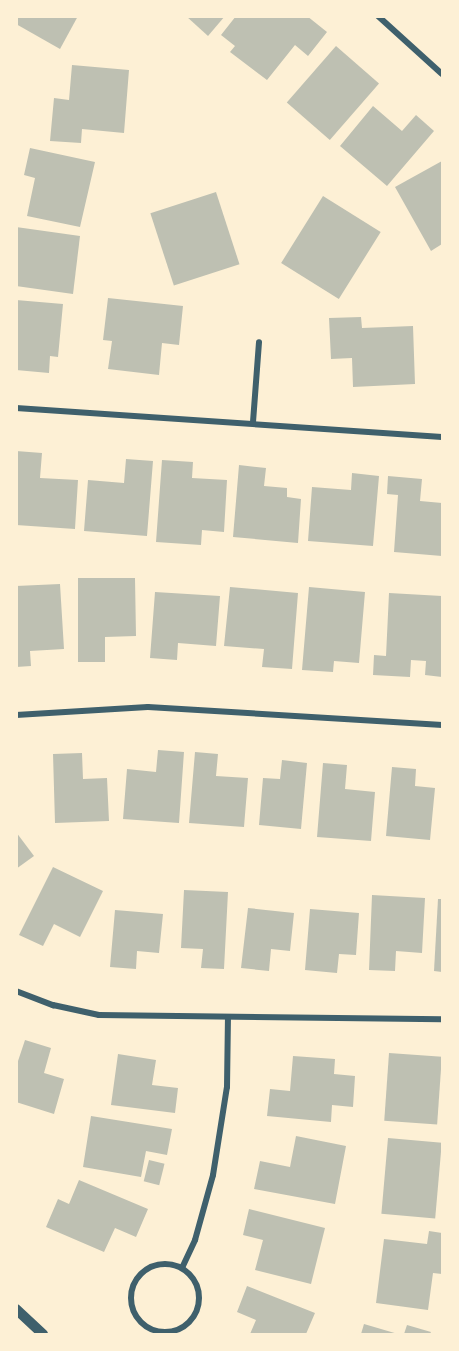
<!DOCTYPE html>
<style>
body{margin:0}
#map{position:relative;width:459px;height:1351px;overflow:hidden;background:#fdf0d5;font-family:"Sofia Sans Condensed",sans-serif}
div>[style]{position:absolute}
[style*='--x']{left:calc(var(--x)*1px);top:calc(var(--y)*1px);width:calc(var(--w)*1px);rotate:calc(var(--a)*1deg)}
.building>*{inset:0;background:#bec0b2;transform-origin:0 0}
.minor>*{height:6px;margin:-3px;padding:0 3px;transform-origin:3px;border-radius:3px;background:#3f606c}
.minor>.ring{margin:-3px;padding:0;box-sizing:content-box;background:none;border:6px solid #3f606c;border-radius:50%}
.tertiary>*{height:10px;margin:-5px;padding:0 5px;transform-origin:5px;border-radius:5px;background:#3f606c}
span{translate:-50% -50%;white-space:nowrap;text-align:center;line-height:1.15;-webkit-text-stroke:4.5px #fdf0d5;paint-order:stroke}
.frame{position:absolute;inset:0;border:18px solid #fdf0d5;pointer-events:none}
</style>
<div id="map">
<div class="building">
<i style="clip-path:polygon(16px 16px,78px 16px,60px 49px,16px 24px)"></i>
<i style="clip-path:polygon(186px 16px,225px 16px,208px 36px)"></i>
<i style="clip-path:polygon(236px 16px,307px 16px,327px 32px,308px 56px,295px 45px,267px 80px,230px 52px,235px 46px,221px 35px)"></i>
<i style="left:336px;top:46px;width:57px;height:75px;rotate:41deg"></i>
<i style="clip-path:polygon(72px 65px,129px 70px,124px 133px,82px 129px,81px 143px,50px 141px,54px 98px,69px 100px)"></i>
<i style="clip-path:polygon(373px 106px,402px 131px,416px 115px,434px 131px,387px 186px,340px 146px)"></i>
<i style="clip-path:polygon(30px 148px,95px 162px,80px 227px,27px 216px,35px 178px,24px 175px)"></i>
<i style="clip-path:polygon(442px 161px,442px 244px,431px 251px,395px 187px)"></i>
<i style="left:216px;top:192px;width:76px;height:69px;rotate:72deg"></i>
<i style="left:323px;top:196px;width:68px;height:79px;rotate:32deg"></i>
<i style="clip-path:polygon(16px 227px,80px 236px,73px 294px,16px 286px)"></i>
<i style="clip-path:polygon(108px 298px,183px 306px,179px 345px,162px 343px,159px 375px,108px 369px,112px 341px,103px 340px)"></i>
<i style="clip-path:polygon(16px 300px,63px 304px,58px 357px,50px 356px,49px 373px,16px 370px)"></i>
<i style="clip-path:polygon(361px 317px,362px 328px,413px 326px,415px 384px,353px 387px,352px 358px,331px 359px,329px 318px)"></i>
<i style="clip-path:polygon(16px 451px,42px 453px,40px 478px,78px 480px,75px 529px,16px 525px)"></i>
<i style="clip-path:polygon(126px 459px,153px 461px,147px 536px,84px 531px,88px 480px,124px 483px)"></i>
<i style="clip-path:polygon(162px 460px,193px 462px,192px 478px,227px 480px,224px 532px,202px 530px,201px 545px,156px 542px)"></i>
<i style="clip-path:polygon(239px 465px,266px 468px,264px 486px,287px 488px,287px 497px,301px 499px,298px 543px,233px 537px)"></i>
<i style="clip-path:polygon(352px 473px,379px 476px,373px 546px,308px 541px,312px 487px,351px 490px)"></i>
<i style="clip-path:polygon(388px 476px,422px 479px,420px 501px,442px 503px,442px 556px,394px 552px,398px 495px,387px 494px)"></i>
<i style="clip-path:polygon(78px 578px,135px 578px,136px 636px,105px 637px,105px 662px,78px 662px)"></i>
<i style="clip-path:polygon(60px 584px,64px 649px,30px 651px,31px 666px,16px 667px,16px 586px)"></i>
<i style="clip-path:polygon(230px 587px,298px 593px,292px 669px,262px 667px,264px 649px,224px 646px)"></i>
<i style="clip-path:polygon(309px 587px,365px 592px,359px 663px,334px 661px,333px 672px,302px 670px)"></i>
<i style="clip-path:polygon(155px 592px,220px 596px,216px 646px,178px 643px,177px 660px,150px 658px)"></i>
<i style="clip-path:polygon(389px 593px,442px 596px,442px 677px,425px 675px,426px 661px,411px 660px,410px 677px,373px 675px,374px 655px,386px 656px)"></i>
<i style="clip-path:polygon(158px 750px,184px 752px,179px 823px,123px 819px,127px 769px,156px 772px)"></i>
<i style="clip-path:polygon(195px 752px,218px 754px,216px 776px,248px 778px,244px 827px,189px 823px)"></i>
<i style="clip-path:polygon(82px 753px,83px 779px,107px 778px,109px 821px,55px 823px,53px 754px)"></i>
<i style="clip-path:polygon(282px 760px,307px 763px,301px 829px,259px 825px,263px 778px,280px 779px)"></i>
<i style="clip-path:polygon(323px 763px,347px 765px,345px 789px,375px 792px,371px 841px,317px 837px)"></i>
<i style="clip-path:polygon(392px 767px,416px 769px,415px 786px,435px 788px,430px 840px,386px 836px)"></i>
<i style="clip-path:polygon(16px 832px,34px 856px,16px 869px)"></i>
<i style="clip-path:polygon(53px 867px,103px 891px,80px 937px,54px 924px,43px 946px,19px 935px)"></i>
<i style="clip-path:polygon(184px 890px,228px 892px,224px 969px,201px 968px,203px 949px,181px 948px)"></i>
<i style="clip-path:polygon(372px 895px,425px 898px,422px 953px,396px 951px,395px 971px,369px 970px)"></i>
<i style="clip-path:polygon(438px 899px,442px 899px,442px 972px,434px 971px)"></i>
<i style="clip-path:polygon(248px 908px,294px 913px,290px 951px,271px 949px,269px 971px,241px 968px)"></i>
<i style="clip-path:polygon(310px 909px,359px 913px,356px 955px,339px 954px,337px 973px,305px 970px)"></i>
<i style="clip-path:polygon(115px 910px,163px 914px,159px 953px,137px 951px,136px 969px,110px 967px)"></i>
<i style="clip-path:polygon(25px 1040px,51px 1048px,44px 1073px,64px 1079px,54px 1114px,16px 1102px,16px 1067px)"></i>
<i style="left:389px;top:1053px;width:53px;height:68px;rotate:4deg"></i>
<i style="clip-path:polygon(118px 1054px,156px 1060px,152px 1085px,178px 1088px,175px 1113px,111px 1105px)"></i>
<i style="clip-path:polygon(293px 1056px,335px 1059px,334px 1074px,355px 1076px,353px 1107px,332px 1105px,331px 1122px,267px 1116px,270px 1089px,290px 1091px)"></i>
<i style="clip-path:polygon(91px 1116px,172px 1129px,167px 1155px,146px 1151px,141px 1177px,83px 1167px)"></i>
<i style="clip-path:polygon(296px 1136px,346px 1146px,335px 1204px,254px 1189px,260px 1161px,290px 1167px)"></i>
<i style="left:388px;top:1138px;width:54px;height:76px;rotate:5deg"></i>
<i style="left:149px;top:1160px;width:16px;height:22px;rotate:14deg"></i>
<i style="clip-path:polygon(79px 1180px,148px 1209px,136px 1237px,115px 1228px,104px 1252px,46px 1227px,58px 1199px,69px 1204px)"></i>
<i style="clip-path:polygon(249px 1209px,325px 1228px,311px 1284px,255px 1270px,263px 1240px,243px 1235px)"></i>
<i style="clip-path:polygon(429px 1231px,442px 1233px,442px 1274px,433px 1273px,428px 1310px,376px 1303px,384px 1239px,427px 1244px)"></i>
<i style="clip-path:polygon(247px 1286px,315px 1313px,306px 1334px,250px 1334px,256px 1320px,237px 1312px)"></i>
<i style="clip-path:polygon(364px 1324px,398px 1334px,361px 1334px)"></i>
<i style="clip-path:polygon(407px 1325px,431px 1332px,430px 1334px,404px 1334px)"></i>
</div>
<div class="minor">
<i style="--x:378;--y:16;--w:86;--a:42.2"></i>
<i style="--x:16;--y:408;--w:427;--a:3.9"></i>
<i style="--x:253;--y:422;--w:80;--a:-85.7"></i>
<i style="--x:16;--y:715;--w:132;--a:-3.5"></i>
<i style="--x:148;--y:707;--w:295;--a:3.5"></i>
<i style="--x:16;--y:991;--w:40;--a:21"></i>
<i style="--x:53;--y:1005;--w:47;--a:12.3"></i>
<i style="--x:99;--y:1015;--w:343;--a:0.7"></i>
<i class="ring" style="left:131px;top:1264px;width:62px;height:62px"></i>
<i style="--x:182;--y:1268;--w:31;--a:-65"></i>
<i style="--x:195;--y:1240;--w:67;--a:-74.5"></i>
<i style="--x:213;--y:1175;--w:89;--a:-81"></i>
<i style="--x:227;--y:1087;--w:69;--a:-89.2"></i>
</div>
<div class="tertiary">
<i style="--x:16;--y:1309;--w:37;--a:43"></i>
</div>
<div class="frame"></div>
</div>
